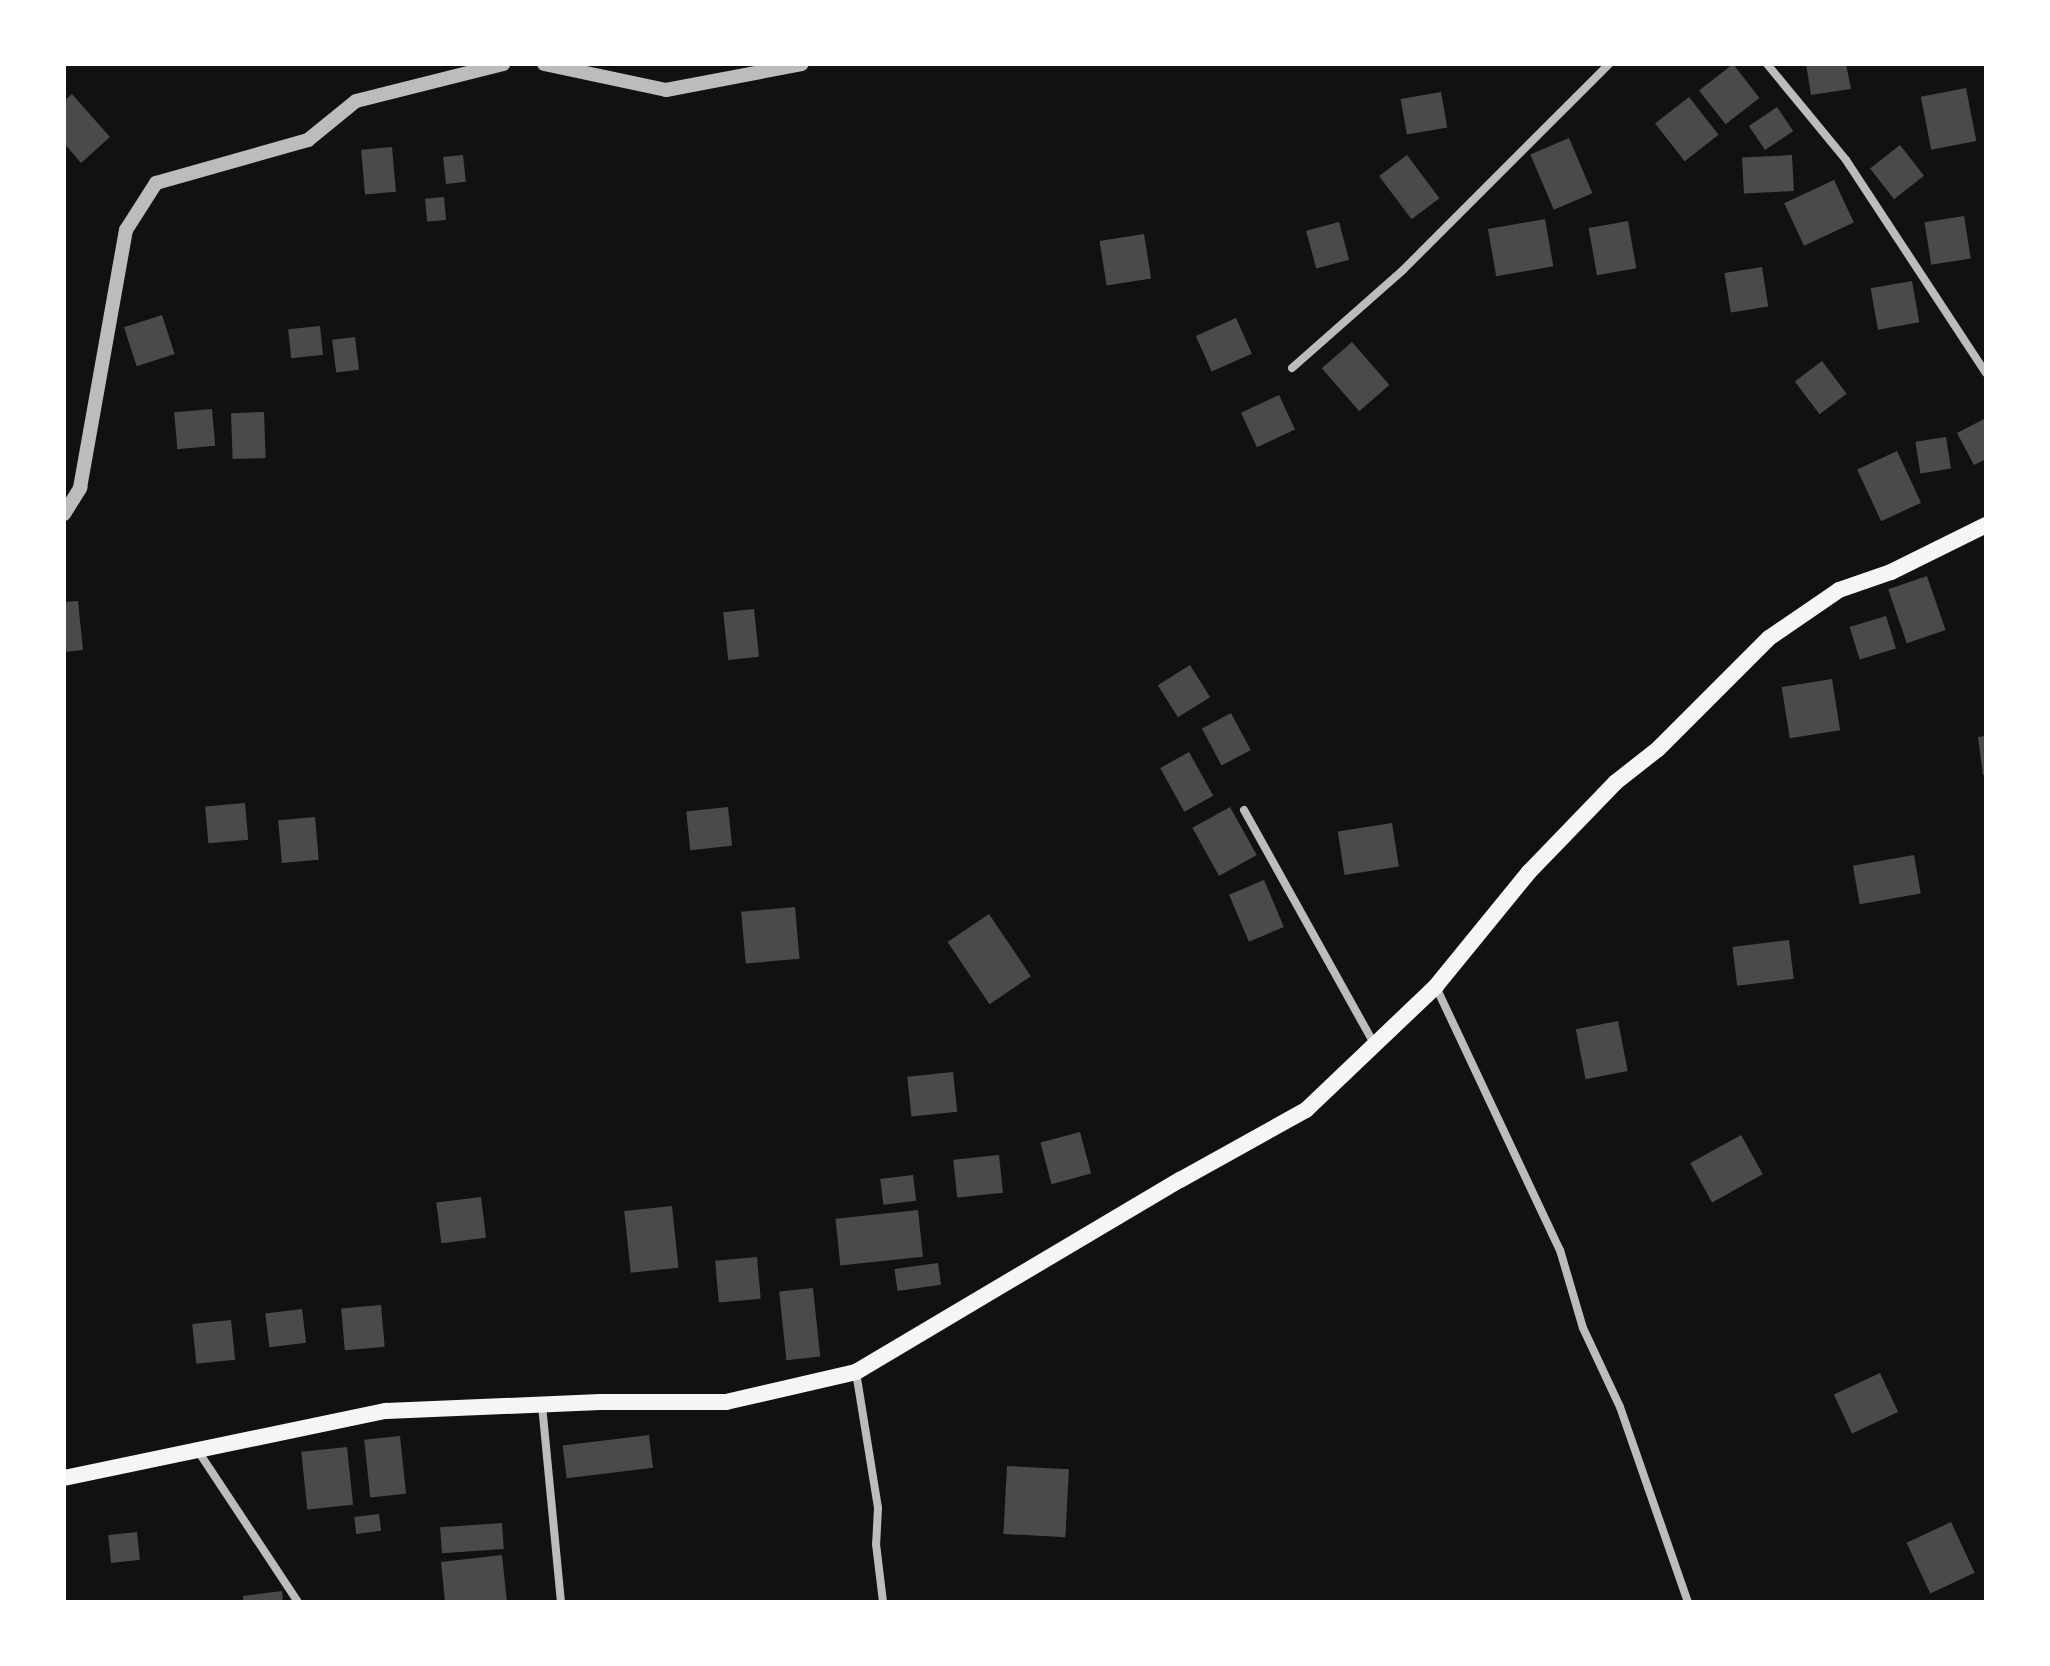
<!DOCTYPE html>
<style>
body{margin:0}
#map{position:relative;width:2050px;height:1666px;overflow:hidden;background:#111;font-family:Montserrat,sans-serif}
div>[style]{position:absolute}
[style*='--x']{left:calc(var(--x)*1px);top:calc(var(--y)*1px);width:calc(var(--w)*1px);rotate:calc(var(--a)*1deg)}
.building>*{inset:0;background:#4a4a4a;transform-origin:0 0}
.minor>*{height:8px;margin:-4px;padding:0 4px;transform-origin:4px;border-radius:4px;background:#bcbcbc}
.tertiary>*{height:14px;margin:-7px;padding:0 7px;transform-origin:7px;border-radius:7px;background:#bcbcbc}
.secondary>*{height:16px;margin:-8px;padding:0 8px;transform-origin:8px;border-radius:8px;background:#f5f5f5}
span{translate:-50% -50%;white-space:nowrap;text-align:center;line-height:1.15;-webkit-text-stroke:7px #fff;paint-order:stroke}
.frame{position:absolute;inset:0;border:66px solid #fff;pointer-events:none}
</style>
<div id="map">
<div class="building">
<i style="left:1733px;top:64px;width:43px;height:43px;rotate:52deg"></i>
<i style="clip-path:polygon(1806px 64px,1846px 64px,1851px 89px,1811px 95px)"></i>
<i style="left:1966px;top:88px;width:54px;height:46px;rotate:79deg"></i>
<i style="left:1441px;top:92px;width:36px;height:41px;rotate:80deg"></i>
<i style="clip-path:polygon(72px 94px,110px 137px,81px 163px,64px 143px,64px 101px)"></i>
<i style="left:1689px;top:97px;width:48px;height:43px;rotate:52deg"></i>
<i style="left:1777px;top:107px;width:29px;height:34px;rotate:56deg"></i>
<i style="left:1569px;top:138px;width:60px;height:42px;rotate:67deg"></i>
<i style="left:1900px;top:145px;width:39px;height:38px;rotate:52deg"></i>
<i style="left:392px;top:147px;width:45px;height:31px;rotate:85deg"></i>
<i style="left:463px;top:155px;width:27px;height:20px;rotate:84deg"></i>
<i style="left:1407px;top:155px;width:54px;height:35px;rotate:53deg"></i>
<i style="left:1792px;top:155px;width:36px;height:50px;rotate:87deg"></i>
<i style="left:1834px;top:180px;width:47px;height:55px;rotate:65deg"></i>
<i style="left:444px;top:197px;width:23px;height:19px;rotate:85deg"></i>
<i style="left:1964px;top:216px;width:43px;height:40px;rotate:81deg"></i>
<i style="left:1545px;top:219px;width:48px;height:58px;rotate:80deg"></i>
<i style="left:1628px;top:221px;width:48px;height:40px;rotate:80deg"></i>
<i style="left:1339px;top:222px;width:39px;height:34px;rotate:75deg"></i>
<i style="left:1144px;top:234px;width:45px;height:45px;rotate:81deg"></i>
<i style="left:1762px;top:267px;width:40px;height:38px;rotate:81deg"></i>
<i style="left:1912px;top:281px;width:42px;height:42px;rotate:80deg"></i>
<i style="left:162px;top:315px;width:41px;height:40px;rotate:72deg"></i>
<i style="left:1236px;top:318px;width:39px;height:44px;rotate:66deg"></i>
<i style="left:320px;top:326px;width:29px;height:32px;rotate:84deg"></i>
<i style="left:355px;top:337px;width:33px;height:23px;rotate:83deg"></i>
<i style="left:1352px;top:342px;width:57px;height:40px;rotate:49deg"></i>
<i style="left:1822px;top:361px;width:41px;height:34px;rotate:53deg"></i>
<i style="left:1279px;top:395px;width:38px;height:42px;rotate:65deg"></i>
<i style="left:212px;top:409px;width:37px;height:38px;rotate:85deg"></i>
<i style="left:264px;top:412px;width:46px;height:33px;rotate:88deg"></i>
<i style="clip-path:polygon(1986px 418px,1986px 459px,1974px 465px,1957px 433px)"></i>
<i style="left:1946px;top:437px;width:32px;height:31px;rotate:81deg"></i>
<i style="left:1897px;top:451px;width:57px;height:44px;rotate:65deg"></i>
<i style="left:1927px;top:576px;width:57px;height:41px;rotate:71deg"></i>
<i style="clip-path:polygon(78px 601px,83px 650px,64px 652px,64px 602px)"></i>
<i style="left:754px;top:609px;width:48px;height:31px;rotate:84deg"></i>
<i style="left:1886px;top:616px;width:34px;height:38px;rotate:73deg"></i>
<i style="left:1190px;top:665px;width:38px;height:38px;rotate:58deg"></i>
<i style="left:1832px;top:679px;width:52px;height:51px;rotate:81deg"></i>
<i style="left:1231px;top:713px;width:42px;height:33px;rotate:62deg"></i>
<i style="clip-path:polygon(1986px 736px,1986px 775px,1983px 775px,1978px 737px)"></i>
<i style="left:1189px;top:752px;width:50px;height:33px;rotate:61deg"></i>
<i style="left:245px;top:803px;width:37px;height:40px;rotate:85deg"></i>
<i style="left:728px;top:807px;width:39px;height:42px;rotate:84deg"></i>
<i style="left:1230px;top:807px;width:55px;height:43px;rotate:61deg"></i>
<i style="left:315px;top:817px;width:43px;height:37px;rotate:85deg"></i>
<i style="left:1392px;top:823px;width:44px;height:55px;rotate:81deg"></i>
<i style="left:1914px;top:855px;width:39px;height:62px;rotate:80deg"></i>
<i style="left:1264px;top:880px;width:51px;height:38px;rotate:67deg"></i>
<i style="left:795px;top:907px;width:52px;height:54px;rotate:85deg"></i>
<i style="left:989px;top:914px;width:75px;height:50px;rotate:56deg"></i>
<i style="left:1789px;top:940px;width:39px;height:57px;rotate:83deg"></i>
<i style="left:1618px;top:1021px;width:51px;height:43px;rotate:79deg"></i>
<i style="left:953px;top:1072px;width:40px;height:46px;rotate:84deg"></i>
<i style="left:1080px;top:1132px;width:43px;height:41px;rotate:75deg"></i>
<i style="left:1741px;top:1135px;width:45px;height:58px;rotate:61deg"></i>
<i style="left:999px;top:1155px;width:38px;height:46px;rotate:84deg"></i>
<i style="left:913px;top:1175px;width:26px;height:33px;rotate:83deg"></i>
<i style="left:481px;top:1197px;width:41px;height:45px;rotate:83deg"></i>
<i style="left:672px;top:1206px;width:62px;height:48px;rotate:84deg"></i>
<i style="left:918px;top:1210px;width:47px;height:83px;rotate:84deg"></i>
<i style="left:757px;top:1257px;width:42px;height:42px;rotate:85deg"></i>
<i style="left:938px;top:1263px;width:22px;height:44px;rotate:82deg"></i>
<i style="left:813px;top:1288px;width:69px;height:34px;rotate:84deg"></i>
<i style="left:381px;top:1305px;width:42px;height:40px;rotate:85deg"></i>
<i style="left:302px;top:1309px;width:34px;height:37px;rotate:83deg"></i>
<i style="left:231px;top:1320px;width:40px;height:39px;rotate:84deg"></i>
<i style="left:1880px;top:1373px;width:43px;height:51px;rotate:65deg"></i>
<i style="left:649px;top:1435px;width:33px;height:87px;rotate:83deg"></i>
<i style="left:400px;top:1436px;width:58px;height:36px;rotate:84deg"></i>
<i style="left:347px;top:1447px;width:58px;height:46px;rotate:84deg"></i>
<i style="left:1007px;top:1466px;width:62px;height:68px;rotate:3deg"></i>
<i style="left:379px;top:1514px;width:17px;height:25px;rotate:83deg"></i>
<i style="left:1951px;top:1522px;width:56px;height:49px;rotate:65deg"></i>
<i style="left:502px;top:1523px;width:26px;height:62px;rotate:86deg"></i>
<i style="left:137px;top:1532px;width:28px;height:29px;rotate:84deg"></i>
<i style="clip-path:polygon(502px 1555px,507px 1602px,445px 1602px,441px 1562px)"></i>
<i style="clip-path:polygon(282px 1591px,283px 1602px,243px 1602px,243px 1596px)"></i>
</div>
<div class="minor">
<i style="--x:1767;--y:64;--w:124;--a:50.5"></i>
<i style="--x:1846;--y:160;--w:255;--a:56.7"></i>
<i style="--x:1292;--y:368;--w:147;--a:-41.4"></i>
<i style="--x:1402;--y:271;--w:293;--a:-45"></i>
<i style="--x:1244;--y:810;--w:268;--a:60.9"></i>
<i style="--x:1436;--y:987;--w:291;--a:64.8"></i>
<i style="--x:1560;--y:1250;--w:81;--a:73.6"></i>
<i style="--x:1583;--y:1328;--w:87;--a:64.9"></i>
<i style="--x:1620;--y:1407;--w:207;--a:70.8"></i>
<i style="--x:856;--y:1372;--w:138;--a:80.8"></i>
<i style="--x:878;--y:1508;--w:36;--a:93"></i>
<i style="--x:876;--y:1544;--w:58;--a:83.1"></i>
<i style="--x:542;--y:1405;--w:198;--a:84.5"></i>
<i style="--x:198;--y:1451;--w:181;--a:56.5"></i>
</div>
<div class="tertiary">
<i style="--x:544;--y:64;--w:125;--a:12"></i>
<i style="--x:666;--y:90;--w:138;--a:-10.8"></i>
<i style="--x:64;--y:514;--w:31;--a:-58"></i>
<i style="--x:80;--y:488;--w:262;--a:-79.9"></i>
<i style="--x:126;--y:230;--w:56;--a:-57.4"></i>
<i style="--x:156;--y:183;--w:158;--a:-15.8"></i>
<i style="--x:308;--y:140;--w:62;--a:-39.1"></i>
<i style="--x:356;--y:101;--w:152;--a:-14.1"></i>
</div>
<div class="secondary">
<i style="--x:64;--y:1478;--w:329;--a:-11.8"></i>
<i style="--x:386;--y:1411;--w:214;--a:-2.4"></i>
<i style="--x:600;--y:1402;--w:126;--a:0"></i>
<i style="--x:726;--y:1402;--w:133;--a:-13"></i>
<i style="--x:856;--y:1372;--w:377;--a:-30.7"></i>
<i style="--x:1180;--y:1180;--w:144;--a:-29.1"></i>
<i style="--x:1306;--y:1110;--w:180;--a:-43.6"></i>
<i style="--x:1436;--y:986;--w:147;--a:-50.8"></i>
<i style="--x:1529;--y:872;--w:125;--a:-46"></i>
<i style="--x:1616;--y:782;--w:53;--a:-38.2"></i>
<i style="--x:1658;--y:749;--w:157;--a:-45"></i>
<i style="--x:1769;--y:638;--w:85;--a:-34.4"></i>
<i style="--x:1839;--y:590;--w:55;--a:-19.1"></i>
<i style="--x:1891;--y:572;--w:106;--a:-26.3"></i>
</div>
<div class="frame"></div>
</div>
